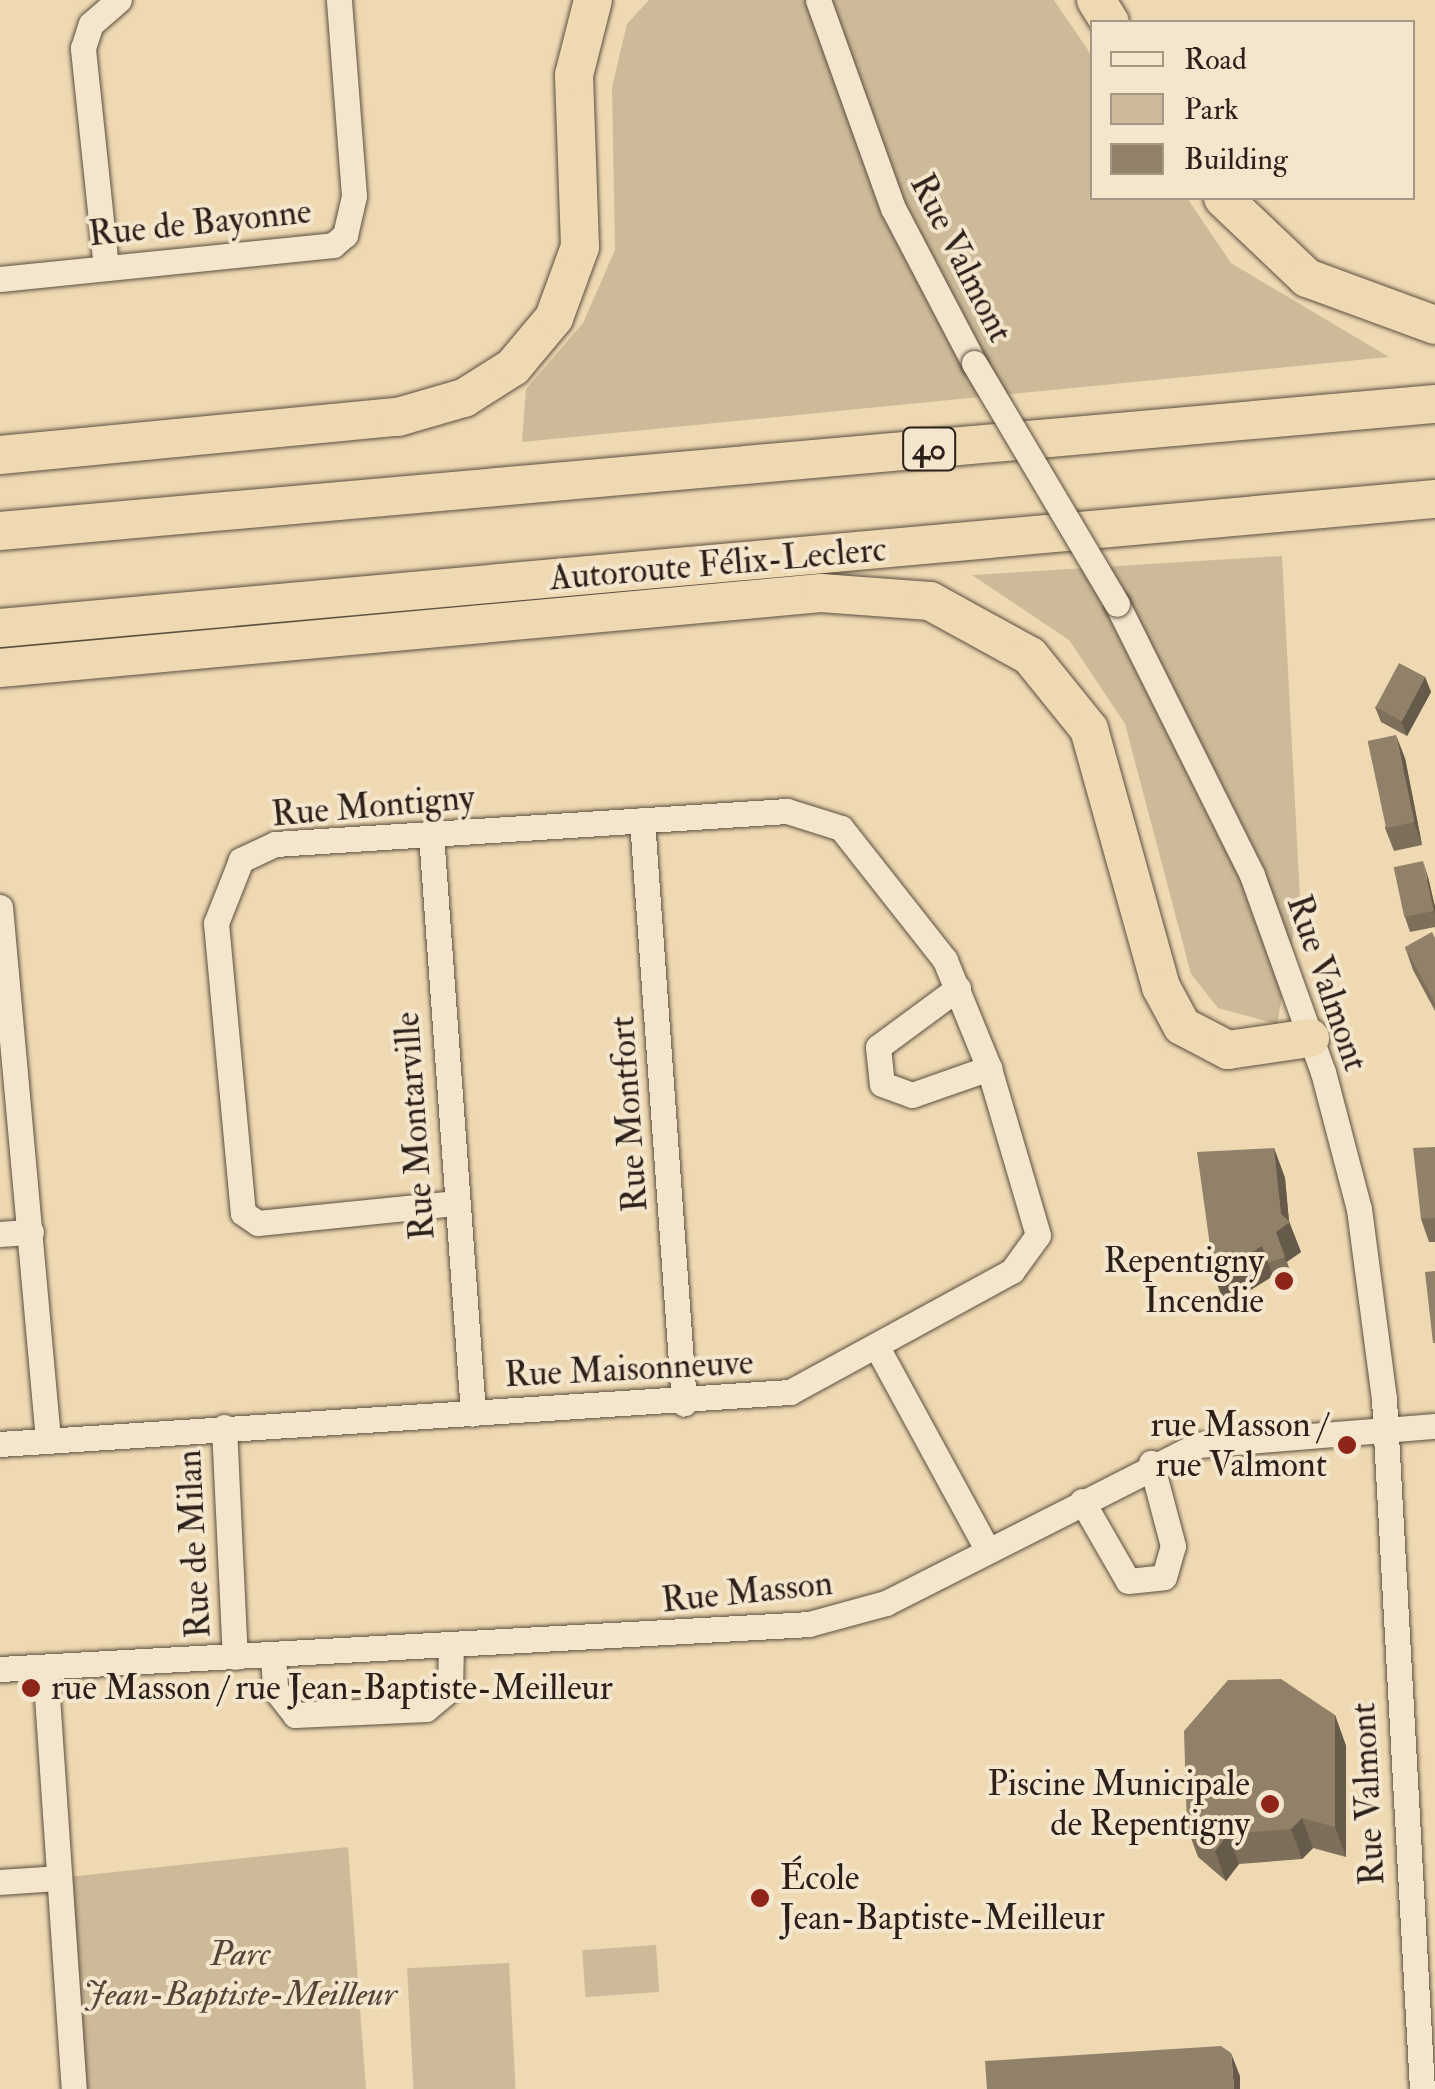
<!DOCTYPE html>
<meta charset="utf-8">
<style>
body{margin:0}
#map{position:relative;width:1435px;height:2089px;overflow:hidden;background:#eed9b2;font-family:"IM FELL Double Pica",serif}
div>[style]{position:absolute}
[style*='--x']{left:calc(var(--x)*1px);top:calc(var(--y)*1px);width:calc(var(--w)*1px);rotate:calc(var(--a)*1deg)}
.green>*{inset:0;background:#cdba98;transform-origin:0 0}
.roads{filter:drop-shadow(0 0 2px #5c4f40) drop-shadow(0 0 2px #5c4f40)}
.minor>*{height:25px;margin:-12.5px;padding:0 12.5px;transform-origin:12.5px;border-radius:12.5px;background:#f4e6cd}
.highway>*{height:38px;margin:-19px;padding:0 19px;transform-origin:19px;border-radius:19px;background:#eed9b2}
.bridges{filter:drop-shadow(0 0 2px #5c4f40) drop-shadow(0 0 2px #5c4f40)}
.minor-bridge>*{height:25px;margin:-12.5px;padding:0 12.5px;transform-origin:12.5px;border-radius:12.5px;background:#f4e6cd}
.wall>*{inset:0;background:#7d6f5a}
.shaded-wall>*{inset:0;background:#665a4a}
.building>*{inset:0;background:#918169;transform-origin:0 0}
.dots>*{width:28px;height:28px;translate:-50% -50%;box-sizing:border-box;border:5px solid #f4e6cd;border-radius:50%}
span{translate:-50% -50%;white-space:nowrap;text-align:center;line-height:1.15;-webkit-text-stroke:8px #f4e6cd;paint-order:stroke}
.shield-label span{padding:2px 8px;background:#f4e6cd;border:2px solid;border-radius:8px;-webkit-text-stroke-width:0}
.shield-label{font-size:32px;color:#2c211a;font-weight:700}
.street-label{font-size:35px;color:#2c211a}
.poi-label{font-size:35px;color:#2c211a}
.right{translate:-100% -50%;text-align:right}
.left{translate:0 -50%;text-align:left}
.park-label{font-size:35px;color:#54473a;font-style:italic}
.legend{position:absolute;left:1090px;top:20px;width:325px;height:180px;box-sizing:border-box;background:#f4e6cd;border:2px solid #a49785;margin:0;padding:12px 18px;list-style:none;font-size:30px;color:#2c211a}
.legend li{display:flex;align-items:center;gap:20px;height:50px}
.legend b{width:50px;border:2px solid #a49785}
</style>
<div id="map">
<div class="green">
<i style="clip-path:polygon(649px 0,1054px 0,1092px 56px,1092px 198px,1187px 198px,1231px 263px,1389px 357px,522px 442px,526px 389px,583px 323px,615px 250px,612px 87px,627px 24px)"></i>
<i style="clip-path:polygon(1282px 556px,1300px 898px,1277px 1024px,1218px 1008px,1191px 974px,1125px 724px,1069px 640px,972px 575px)"></i>
<i style="clip-path:polygon(348px 1847px,366px 2089px,79px 2089px,59px 1878px)"></i>
<i style="left:656px;top:1945px;width:47px;height:74px;rotate:86deg"></i>
<i style="left:509px;top:1963px;width:126px;height:102px;rotate:87deg"></i>
</div>
<div class="roads">
<div class="minor">
<i style="--x:818;--y:0;--w:221;--a:70.2"></i>
<i style="--x:893;--y:208;--w:175;--a:62.4"></i>
<i style="--x:106;--y:268;--w:221;--a:-96"></i>
<i style="--x:83;--y:48;--w:25;--a:-72"></i>
<i style="--x:91;--y:24;--w:37;--a:-41"></i>
<i style="--x:0;--y:279;--w:335;--a:-5.8"></i>
<i style="--x:333;--y:245;--w:16;--a:-40"></i>
<i style="--x:345;--y:235;--w:40;--a:-77"></i>
<i style="--x:354;--y:196;--w:197;--a:-94.4"></i>
<i style="--x:1117;--y:604;--w:303;--a:63.5"></i>
<i style="--x:1252;--y:875;--w:209;--a:70.2"></i>
<i style="--x:1323;--y:1072;--w:142;--a:75.3"></i>
<i style="--x:1359;--y:1209;--w:192;--a:82.5"></i>
<i style="--x:1384;--y:1399;--w:691;--a:86.85"></i>
<i style="--x:642;--y:820;--w:585;--a:85.88"></i>
<i style="--x:431;--y:834;--w:581;--a:85.85"></i>
<i style="--x:0;--y:907;--w:535;--a:84.85"></i>
<i style="--x:958;--y:988;--w:99;--a:143.6"></i>
<i style="--x:878;--y:1047;--w:37;--a:84"></i>
<i style="--x:882;--y:1084;--w:32;--a:20"></i>
<i style="--x:912;--y:1095;--w:82;--a:-19.3"></i>
<i style="--x:0;--y:1234;--w:31;--a:-4"></i>
<i style="--x:878;--y:1349;--w:228;--a:61.4"></i>
<i style="--x:224;--y:1427;--w:230;--a:87.3"></i>
<i style="--x:0;--y:1444;--w:792;--a:-3.77"></i>
<i style="--x:790;--y:1392;--w:253;--a:-28.6"></i>
<i style="--x:1012;--y:1271;--w:44;--a:-54.2"></i>
<i style="--x:1038;--y:1235;--w:174;--a:-106.4"></i>
<i style="--x:989;--y:1068;--w:117;--a:-112.2"></i>
<i style="--x:945;--y:960;--w:168;--a:-128.2"></i>
<i style="--x:841;--y:828;--w:57;--a:-162.5"></i>
<i style="--x:787;--y:811;--w:513;--a:176.31"></i>
<i style="--x:275;--y:844;--w:38;--a:155"></i>
<i style="--x:241;--y:860;--w:68;--a:111.6"></i>
<i style="--x:216;--y:923;--w:291;--a:84.7"></i>
<i style="--x:243;--y:1213;--w:18;--a:34"></i>
<i style="--x:258;--y:1223;--w:197;--a:-5.8"></i>
<i style="--x:1082;--y:1501;--w:92;--a:60.1"></i>
<i style="--x:1128;--y:1581;--w:36;--a:-6"></i>
<i style="--x:1164;--y:1577;--w:32;--a:-74"></i>
<i style="--x:1173;--y:1546;--w:86;--a:-104.8"></i>
<i style="--x:273;--y:1657;--w:32;--a:86"></i>
<i style="--x:275;--y:1689;--w:33;--a:52"></i>
<i style="--x:295;--y:1715;--w:131;--a:-2.6"></i>
<i style="--x:426;--y:1709;--w:31;--a:-40"></i>
<i style="--x:450;--y:1689;--w:43;--a:-88.7"></i>
<i style="--x:45;--y:1667;--w:423;--a:86.1"></i>
<i style="--x:0;--y:1669;--w:810;--a:-3.18"></i>
<i style="--x:809;--y:1624;--w:80;--a:-15.3"></i>
<i style="--x:886;--y:1603;--w:350;--a:-26.9"></i>
<i style="--x:1198;--y:1445;--w:238;--a:-4.6"></i>
<i style="--x:0;--y:1882;--w:59;--a:-3.9"></i>
</div>
<div class="highway">
<i style="--x:1096;--y:0;--w:26;--a:58"></i>
<i style="--x:1223;--y:198;--w:116;--a:43.6"></i>
<i style="--x:1307;--y:278;--w:136;--a:20.2"></i>
<i style="--x:0;--y:455;--w:400;--a:-5.5"></i>
<i style="--x:398;--y:417;--w:69;--a:-16.1"></i>
<i style="--x:464;--y:398;--w:58;--a:-32.3"></i>
<i style="--x:513;--y:367;--w:64;--a:-50.1"></i>
<i style="--x:554;--y:318;--w:76;--a:-69.9"></i>
<i style="--x:580;--y:247;--w:172;--a:-92"></i>
<i style="--x:574;--y:75;--w:77;--a:-75.8"></i>
<i style="--x:0;--y:531;--w:1441;--a:-5.06"></i>
<i style="--x:0;--y:628;--w:1441;--a:-5.14"></i>
<i style="--x:0;--y:668;--w:824;--a:-5.22"></i>
<i style="--x:821;--y:593;--w:109;--a:4.2"></i>
<i style="--x:930;--y:601;--w:114;--a:28.8"></i>
<i style="--x:1030;--y:656;--w:94;--a:51.1"></i>
<i style="--x:1089;--y:729;--w:268;--a:74.4"></i>
<i style="--x:1161;--y:987;--w:44;--a:61.7"></i>
<i style="--x:1182;--y:1026;--w:52;--a:27.6"></i>
<i style="--x:1228;--y:1050;--w:83;--a:-8.3"></i>
</div>
</div>
<div class="bridges">
<div class="minor-bridge">
<i style="--x:974;--y:363;--w:280;--a:59.3"></i>
</div>
</div>
<div class="wall">
<i style="clip-path:polygon(1425px 677px,1431px 692px,1407px 736px,1381px 722px,1375px 707px)"></i>
<i style="clip-path:polygon(1405px 758px,1422px 845px,1394px 851px,1385px 828px)"></i>
<i style="clip-path:polygon(1428px 877px,1435px 907px,1435px 927px,1410px 932px,1405px 917px)"></i>
<i style="clip-path:polygon(1435px 938px,1435px 1011px,1413px 970px,1405px 947px)"></i>
<i style="clip-path:polygon(1435px 1147px,1435px 1242px,1429px 1242px,1421px 1219px)"></i>
<i style="clip-path:polygon(1274px 1148px,1285px 1178px,1289px 1221px,1301px 1252px,1287px 1262px,1296px 1287px,1279px 1293px,1273px 1276px,1225px 1306px)"></i>
<i style="clip-path:polygon(1335px 1715px,1346px 1746px,1346px 1857px,1313px 1848px,1302px 1859px,1239px 1864px,1226px 1881px,1198px 1857px,1187px 1827px)"></i>
</div>
<div class="shaded-wall">
<i style="clip-path:polygon(1425px 677px,1431px 692px,1407px 736px,1401px 721px)"></i>
<i style="clip-path:polygon(1396px 735px,1405px 758px,1422px 845px,1414px 822px)"></i>
<i style="clip-path:polygon(1423px 861px,1428px 877px,1435px 907px,1435px 914px)"></i>
<i style="clip-path:polygon(1274px 1148px,1285px 1178px,1289px 1222px,1301px 1252px,1286px 1262px,1276px 1232px,1281px 1214px)"></i>
<i style="clip-path:polygon(1262px 1246px,1273px 1276px,1225px 1306px,1214px 1275px)"></i>
<i style="clip-path:polygon(1335px 1715px,1346px 1746px,1346px 1857px,1335px 1827px)"></i>
<i style="clip-path:polygon(1302px 1818px,1313px 1848px,1302px 1859px,1291px 1829px)"></i>
<i style="clip-path:polygon(1228px 1834px,1239px 1864px,1226px 1881px,1215px 1851px)"></i>
<i style="clip-path:polygon(1231px 2053px,1240px 2076px,1240px 2089px,1234px 2089px)"></i>
</div>
<div class="building">
<i style="left:1399px;top:663px;width:30px;height:50px;rotate:28deg"></i>
<i style="left:1396px;top:735px;width:89px;height:29px;rotate:78deg"></i>
<i style="left:1423px;top:861px;width:51px;height:30px;rotate:78deg"></i>
<i style="clip-path:polygon(1432px 932px,1435px 938px,1435px 1003px,1405px 947px)"></i>
<i style="clip-path:polygon(1435px 1147px,1435px 1218px,1421px 1219px,1413px 1148px)"></i>
<i style="clip-path:polygon(1274px 1148px,1281px 1214px,1290px 1222px,1276px 1232px,1285px 1257px,1268px 1263px,1262px 1246px,1214px 1275px,1197px 1152px)"></i>
<i style="clip-path:polygon(1435px 1271px,1435px 1343px,1433px 1343px,1425px 1272px)"></i>
<i style="clip-path:polygon(1281px 1679px,1335px 1715px,1335px 1827px,1302px 1818px,1291px 1829px,1228px 1834px,1215px 1851px,1187px 1827px,1184px 1731px,1228px 1680px)"></i>
<i style="clip-path:polygon(1221px 2046px,1231px 2053px,1234px 2089px,987px 2089px,985px 2061px)"></i>
</div>
<div class="dots">
<i style="left:1284px;top:1281px;background:#8f2418"></i>
<i style="left:1347px;top:1445px;background:#8f2418"></i>
<i style="left:31px;top:1688px;background:#8f2418"></i>
<i style="left:1270px;top:1804px;background:#8f2418"></i>
<i style="left:760px;top:1898px;background:#8f2418"></i>
</div>
<div class="shield-label">
<span style="left:929px;top:449px">40</span>
</div>
<div class="street-label">
<span style="left:200px;top:223px;rotate:-6deg">Rue de Bayonne</span>
<span style="left:961px;top:258px;rotate:63deg">Rue Valmont</span>
<span style="left:718px;top:564px;rotate:-5deg">Autoroute Félix-Leclerc</span>
<span style="left:373px;top:806px;rotate:-5deg">Rue Montigny</span>
<span style="left:1327px;top:983px;rotate:71deg">Rue Valmont</span>
<span style="left:629px;top:1114px;rotate:-94deg">Rue Montfort</span>
<span style="left:415px;top:1126px;rotate:-94deg">Rue Montarville</span>
<span style="left:629px;top:1369px;rotate:-3deg">Rue Maisonneuve</span>
<span style="left:194px;top:1544px;rotate:-93deg">Rue de Milan</span>
<span style="left:747px;top:1592px;rotate:-6deg">Rue Masson</span>
<span style="left:1368px;top:1794px;rotate:-93deg">Rue Valmont</span>
</div>
<div class="poi-label">
<span class="right" style="left:1264px;top:1281px">Repentigny<br>Incendie</span>
<span class="right" style="left:1327px;top:1445px">rue Masson /<br>rue Valmont</span>
<span class="left" style="left:51px;top:1688px">rue Masson / rue Jean-Baptiste-Meilleur</span>
<span class="right" style="left:1250px;top:1804px">Piscine Municipale<br>de Repentigny</span>
<span class="left" style="left:780px;top:1898px">École<br>Jean-Baptiste-Meilleur</span>
</div>
<div class="park-label">
<span style="left:240px;top:1974px">Parc<br>Jean-Baptiste-Meilleur</span>
</div>
<ul class="legend">
<li><b style="height:12px;background:#f4e6cd"></b>Road</li>
<li><b style="height:28px;background:#cdba98"></b>Park</li>
<li><b style="height:28px;background:#918169"></b>Building</li>
</ul>
</div>
